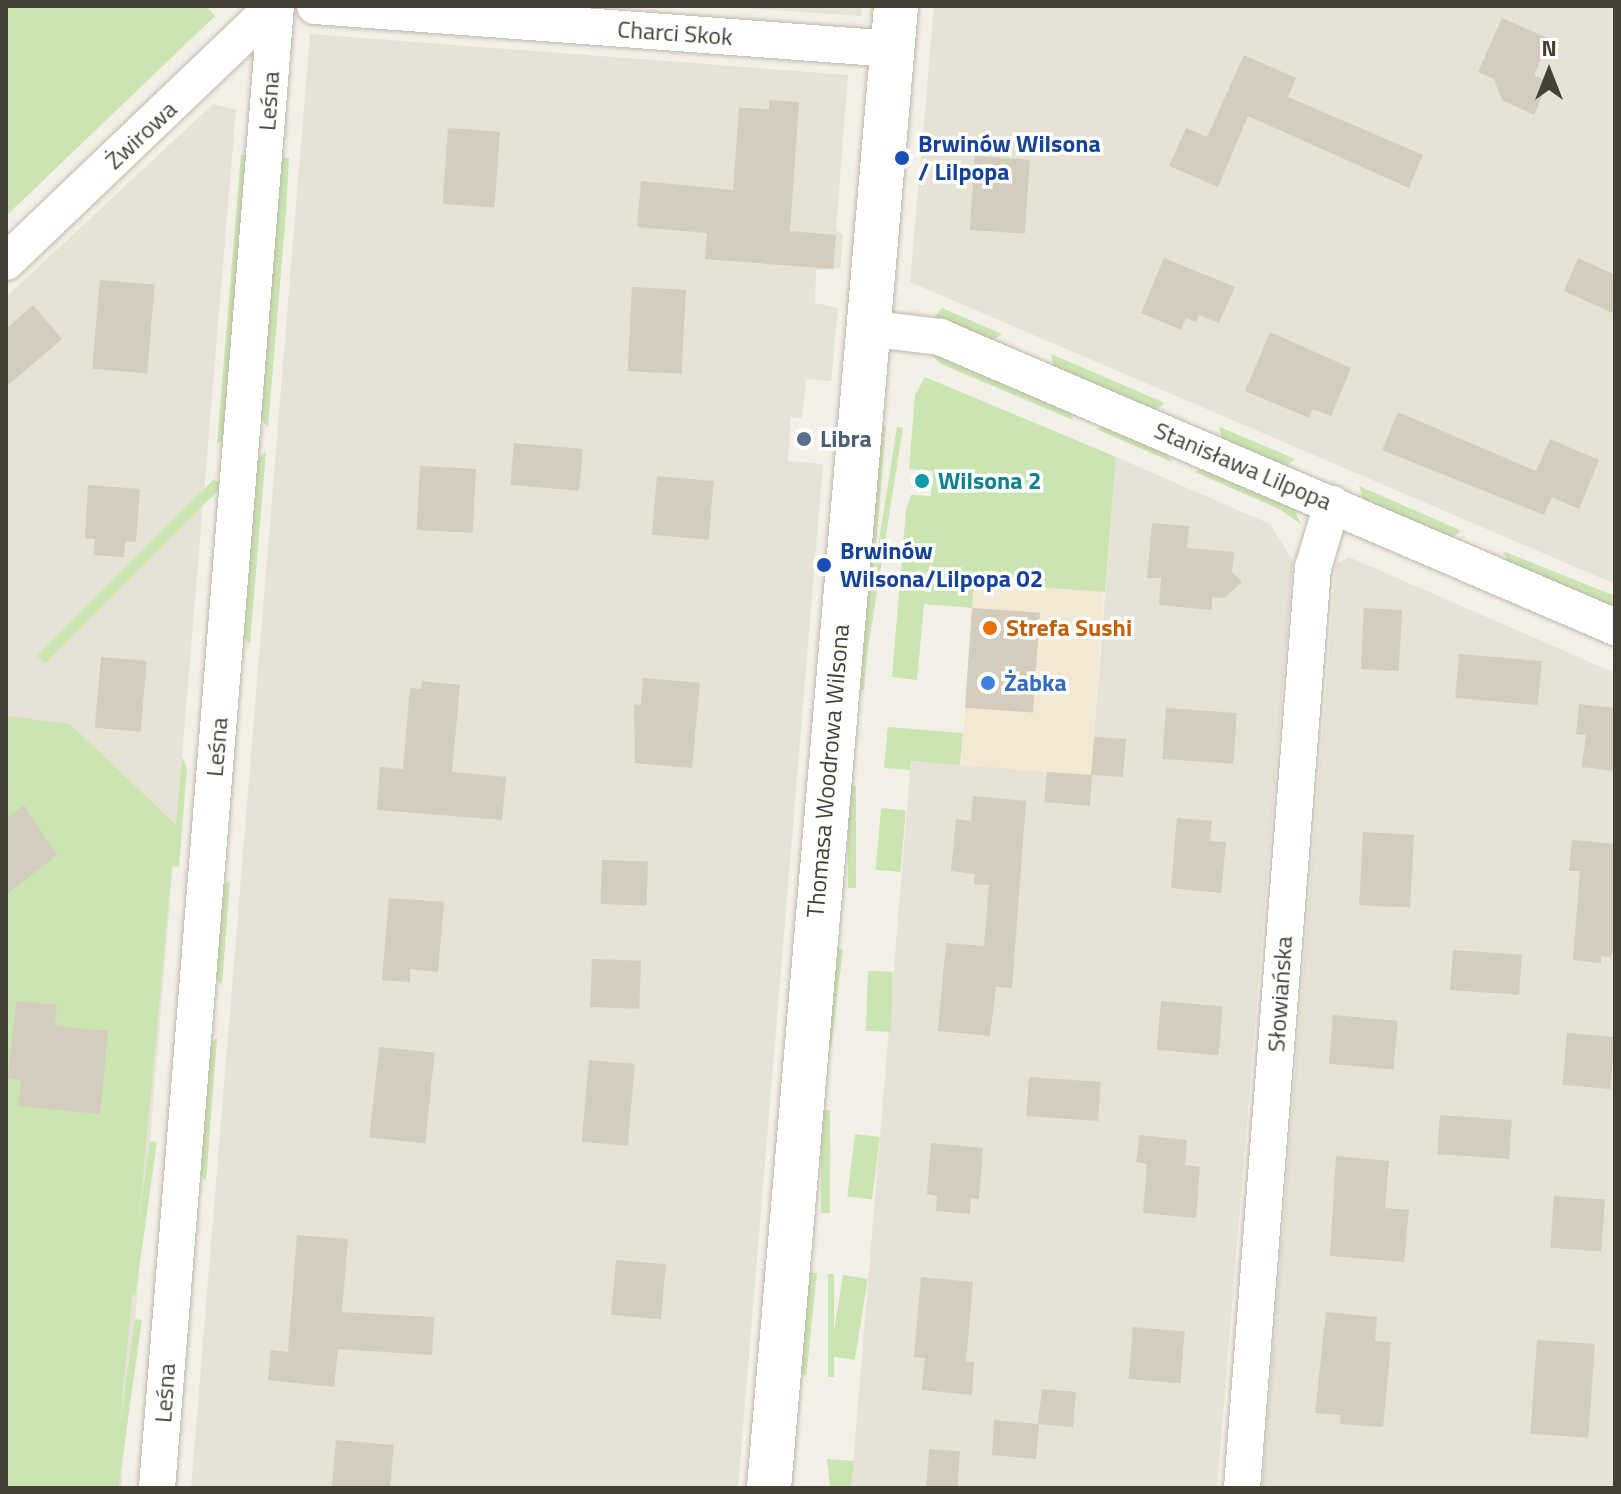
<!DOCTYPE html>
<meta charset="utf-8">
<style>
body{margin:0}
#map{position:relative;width:1621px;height:1494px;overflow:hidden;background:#f3f0e7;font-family:"Titillium Web",sans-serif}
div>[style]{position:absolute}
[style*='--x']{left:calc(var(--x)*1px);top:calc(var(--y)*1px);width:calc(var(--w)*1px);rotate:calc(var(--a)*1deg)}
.residential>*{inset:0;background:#e6e2d5}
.commercial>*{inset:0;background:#f3e8d3;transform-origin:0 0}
.green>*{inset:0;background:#cbe5b2;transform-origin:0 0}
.building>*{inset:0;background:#d4ccbd;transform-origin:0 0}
.roads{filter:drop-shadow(0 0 2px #beb8aa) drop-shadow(0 0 2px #beb8aa)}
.minor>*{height:36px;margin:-18px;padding:0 18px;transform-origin:18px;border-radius:18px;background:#fff}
.tertiary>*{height:44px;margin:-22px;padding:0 22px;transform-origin:22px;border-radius:22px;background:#fff}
.dots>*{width:22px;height:22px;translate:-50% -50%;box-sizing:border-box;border:4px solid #fff;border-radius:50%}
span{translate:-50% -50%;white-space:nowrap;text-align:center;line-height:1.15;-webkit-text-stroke:7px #fff;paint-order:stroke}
.street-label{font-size:24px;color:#454036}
.transit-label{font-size:24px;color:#164399;font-weight:700}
.left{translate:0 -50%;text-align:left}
.service-label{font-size:24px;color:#4e5e75;font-weight:700}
.culture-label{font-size:24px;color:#0d838f;font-weight:700}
.food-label{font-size:24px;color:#c56008;font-weight:700}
.shop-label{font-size:24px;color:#366cbe;font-weight:700}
.frame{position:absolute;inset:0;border:8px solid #454036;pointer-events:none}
.north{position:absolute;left:1509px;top:32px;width:80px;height:80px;-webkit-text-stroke:6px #fff;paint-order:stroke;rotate:0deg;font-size:22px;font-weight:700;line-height:32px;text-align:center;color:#454036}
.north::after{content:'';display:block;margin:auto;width:28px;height:36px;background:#454036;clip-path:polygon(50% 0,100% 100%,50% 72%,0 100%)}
</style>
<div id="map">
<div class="residential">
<i style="clip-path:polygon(715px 6px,862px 6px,861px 16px)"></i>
<i style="clip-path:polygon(934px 6px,1615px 6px,1615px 584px,910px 282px)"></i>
<i style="clip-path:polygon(310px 34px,848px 75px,836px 229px,843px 236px,840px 268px,816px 270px,815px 303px,838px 308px,831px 381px,806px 379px,802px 418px,791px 417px,788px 461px,823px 464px,738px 1488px,191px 1488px)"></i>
<i style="clip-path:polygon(213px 104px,236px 110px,121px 1488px,6px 1488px,6px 297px)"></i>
<i style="clip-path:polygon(1116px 457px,1270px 524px,1293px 561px,1217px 1488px,851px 1488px,911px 761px,1091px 774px)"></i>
<i style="clip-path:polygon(1349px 557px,1615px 673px,1615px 1488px,1262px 1488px,1336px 564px)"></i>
</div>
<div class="commercial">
<i style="left:974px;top:582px;width:130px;height:184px;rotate:4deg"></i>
</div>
<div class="green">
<i style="clip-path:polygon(6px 6px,206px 6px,215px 16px,6px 216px)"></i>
<i style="clip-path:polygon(241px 155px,248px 155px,226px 438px,217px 444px)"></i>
<i style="clip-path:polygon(281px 158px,289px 158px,286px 213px,268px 427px,258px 416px)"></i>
<i style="clip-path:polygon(942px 308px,1002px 334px,990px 342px,934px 317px)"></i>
<i style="clip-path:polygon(931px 354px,1069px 411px,1073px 420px,941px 364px)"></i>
<i style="clip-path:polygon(1051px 354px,1165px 403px,1155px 411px,1054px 368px)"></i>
<i style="clip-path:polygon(925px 377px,1116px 457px,1105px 592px,974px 582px,972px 608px,924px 604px,917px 680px,892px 677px,906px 510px,911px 495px,931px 496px,933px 471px,909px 469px,915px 395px)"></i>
<i style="clip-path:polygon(873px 426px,886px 426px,864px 690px,854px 689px)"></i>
<i style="clip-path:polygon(1105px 426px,1168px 453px,1172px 462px,1096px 429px)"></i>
<i style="left:897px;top:427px;width:6px;height:265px;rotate:9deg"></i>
<i style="clip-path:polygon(1219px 429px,1220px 427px,1295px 459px,1285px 467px,1223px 440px)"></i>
<i style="clip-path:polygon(266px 452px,250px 644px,240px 634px,255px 461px)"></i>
<i style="clip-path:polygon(1203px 467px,1292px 506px,1302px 525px,1279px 509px,1195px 472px)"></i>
<i style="left:214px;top:479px;width:11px;height:250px;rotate:45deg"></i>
<i style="clip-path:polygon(1359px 486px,1460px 530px,1459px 533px,1449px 538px,1363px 500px)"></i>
<i style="clip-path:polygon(1503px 551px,1615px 596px,1615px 609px,1508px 563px)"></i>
<i style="clip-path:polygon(6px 716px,70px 724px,176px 825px,182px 757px,187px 769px,179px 867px,172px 866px,114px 1488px,6px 1488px)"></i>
<i style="clip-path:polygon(888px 727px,963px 733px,960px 765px,911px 761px,910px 770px,884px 768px)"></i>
<i style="left:848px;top:786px;width:8px;height:102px"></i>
<i style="left:881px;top:808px;width:25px;height:62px;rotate:5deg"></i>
<i style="clip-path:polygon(230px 881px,222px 985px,213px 975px,219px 888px)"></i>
<i style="left:835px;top:948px;width:8px;height:100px;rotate:7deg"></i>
<i style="left:868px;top:971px;width:25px;height:60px;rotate:2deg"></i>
<i style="clip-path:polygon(217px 1038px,206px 1181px,197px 1170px,207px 1046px)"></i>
<i style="left:821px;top:1110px;width:9px;height:103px"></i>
<i style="left:855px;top:1134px;width:25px;height:63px;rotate:7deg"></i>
<i style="left:150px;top:1141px;width:7px;height:155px;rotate:8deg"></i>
<i style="left:808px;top:1272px;width:9px;height:103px;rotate:6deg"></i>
<i style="left:828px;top:1274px;width:6px;height:103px"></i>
<i style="left:843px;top:1275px;width:25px;height:82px;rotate:9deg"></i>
<i style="left:135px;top:1319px;width:7px;height:170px;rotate:8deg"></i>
<i style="clip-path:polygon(827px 1459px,854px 1461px,851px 1488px,830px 1488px)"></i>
</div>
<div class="building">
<i style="clip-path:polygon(1502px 18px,1550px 39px,1534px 75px,1548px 82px,1534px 115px,1502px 100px,1494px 79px,1478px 72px)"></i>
<i style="clip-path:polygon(1244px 55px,1296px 78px,1288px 97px,1423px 155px,1409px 188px,1248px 116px,1218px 187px,1169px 166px,1186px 128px,1207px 137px)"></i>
<i style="clip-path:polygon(769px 100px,799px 102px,790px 231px,836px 235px,833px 269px,705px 259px,707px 233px,637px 227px,641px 181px,733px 190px,739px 108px,769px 109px)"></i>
<i style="left:448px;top:128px;width:52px;height:76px;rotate:4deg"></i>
<i style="left:975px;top:156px;width:55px;height:74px;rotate:4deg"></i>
<i style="clip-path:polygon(1164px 258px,1235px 287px,1219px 323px,1199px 315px,1196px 322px,1186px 318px,1181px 330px,1141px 313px)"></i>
<i style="clip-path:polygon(1578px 258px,1615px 275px,1615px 314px,1564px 291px)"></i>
<i style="left:100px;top:280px;width:55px;height:89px;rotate:5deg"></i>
<i style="left:632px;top:287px;width:54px;height:84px;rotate:3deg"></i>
<i style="clip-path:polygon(33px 305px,62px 339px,6px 387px,6px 329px)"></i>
<i style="clip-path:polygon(1270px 332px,1351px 368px,1331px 416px,1313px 409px,1309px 418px,1245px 391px)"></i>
<i style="clip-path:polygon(1398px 412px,1536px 471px,1550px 439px,1599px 460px,1579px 509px,1552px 497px,1544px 515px,1382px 450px)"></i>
<i style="left:514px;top:443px;width:69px;height:42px;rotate:5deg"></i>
<i style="left:420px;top:466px;width:56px;height:64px;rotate:3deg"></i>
<i style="left:657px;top:476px;width:57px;height:59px;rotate:5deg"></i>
<i style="clip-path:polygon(88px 485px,140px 489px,136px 542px,125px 541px,124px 557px,94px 555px,95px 539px,85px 538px)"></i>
<i style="clip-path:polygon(1152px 523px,1189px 526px,1187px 548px,1234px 552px,1232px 572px,1242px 582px,1224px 598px,1212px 597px,1212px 610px,1159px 605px,1161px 578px,1147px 578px)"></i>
<i style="left:972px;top:608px;width:68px;height:100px;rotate:4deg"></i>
<i style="left:1364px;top:608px;width:38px;height:61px;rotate:3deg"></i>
<i style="left:1459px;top:654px;width:83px;height:44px;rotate:5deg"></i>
<i style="left:101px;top:657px;width:46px;height:71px;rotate:5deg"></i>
<i style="clip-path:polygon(643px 678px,700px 683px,692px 768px,635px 763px,634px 704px,641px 705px)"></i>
<i style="clip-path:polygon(422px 681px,460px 685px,452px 772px,506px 777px,502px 820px,377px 810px,380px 767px,403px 769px,410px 688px,421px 689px)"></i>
<i style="clip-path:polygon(1579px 704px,1615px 708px,1615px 771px,1582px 767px,1586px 735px,1576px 734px)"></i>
<i style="left:1166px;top:708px;width:71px;height:51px;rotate:4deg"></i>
<i style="clip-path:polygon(1094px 737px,1126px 739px,1123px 777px,1092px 775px,1090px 806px,1044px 802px,1047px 772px,1091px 775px)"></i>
<i style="clip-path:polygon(973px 796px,1026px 801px,1012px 988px,996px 987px,990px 1036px,938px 1031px,946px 943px,984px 946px,989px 885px,974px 884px,975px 874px,951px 871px,956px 819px,971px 821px)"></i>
<i style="clip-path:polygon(24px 805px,57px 855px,6px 895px,6px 819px)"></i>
<i style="clip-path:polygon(1177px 818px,1212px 821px,1210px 841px,1226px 842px,1221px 893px,1171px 888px)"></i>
<i style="left:1363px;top:832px;width:51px;height:73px;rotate:3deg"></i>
<i style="clip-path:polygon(1572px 840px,1615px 844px,1615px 950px,1610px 957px,1601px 956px,1601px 963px,1573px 960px,1580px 871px,1569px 871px)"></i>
<i style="left:602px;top:860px;width:46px;height:44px;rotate:2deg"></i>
<i style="clip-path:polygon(389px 898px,444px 902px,438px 972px,410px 969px,410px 982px,382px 980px)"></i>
<i style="left:1453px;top:950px;width:69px;height:40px;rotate:4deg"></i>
<i style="left:592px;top:959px;width:49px;height:48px;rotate:2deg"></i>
<i style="clip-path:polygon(16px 1001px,57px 1005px,55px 1026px,108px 1031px,100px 1114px,18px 1106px,21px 1080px,8px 1078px)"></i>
<i style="left:1161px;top:1001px;width:62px;height:49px;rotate:5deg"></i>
<i style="left:1333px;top:1015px;width:65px;height:49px;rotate:5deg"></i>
<i style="left:1567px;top:1033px;width:48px;height:52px;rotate:5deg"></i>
<i style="left:379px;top:1047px;width:56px;height:91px;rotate:6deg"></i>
<i style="left:589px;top:1060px;width:46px;height:82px;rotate:5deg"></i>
<i style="left:1029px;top:1077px;width:72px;height:39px;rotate:4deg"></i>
<i style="left:1440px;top:1115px;width:72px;height:39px;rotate:4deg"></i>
<i style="clip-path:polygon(1139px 1135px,1187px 1140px,1185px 1165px,1200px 1167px,1196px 1218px,1143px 1213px,1147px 1164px,1136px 1162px)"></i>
<i style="clip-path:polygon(931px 1143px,983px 1148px,979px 1199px,971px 1198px,970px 1214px,936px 1211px,937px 1196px,927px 1194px)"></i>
<i style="clip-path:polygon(1336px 1156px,1389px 1161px,1385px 1208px,1409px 1210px,1404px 1262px,1330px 1256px)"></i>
<i style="left:1554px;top:1196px;width:51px;height:52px;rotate:4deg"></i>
<i style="clip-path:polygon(297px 1235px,348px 1239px,342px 1312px,434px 1317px,432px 1355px,338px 1349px,334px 1387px,268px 1380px,271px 1350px,288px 1352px)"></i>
<i style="left:616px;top:1260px;width:50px;height:55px;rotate:5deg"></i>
<i style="clip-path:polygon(921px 1277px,973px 1282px,966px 1361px,974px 1362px,972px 1395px,922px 1390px,925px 1358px,914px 1357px)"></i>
<i style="clip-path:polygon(1326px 1312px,1377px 1317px,1375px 1341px,1391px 1342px,1383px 1427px,1340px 1424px,1341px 1415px,1315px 1413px)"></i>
<i style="left:1133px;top:1327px;width:52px;height:52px;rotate:5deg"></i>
<i style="left:1537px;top:1340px;width:58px;height:94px;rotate:4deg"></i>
<i style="clip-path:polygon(1042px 1389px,1076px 1392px,1073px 1427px,1039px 1424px,1036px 1459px,992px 1455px,994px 1420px,1038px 1424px)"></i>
<i style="left:336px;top:1440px;width:58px;height:48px;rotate:5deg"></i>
<i style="left:929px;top:1449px;width:31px;height:39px;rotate:4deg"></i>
</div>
<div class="roads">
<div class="minor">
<i style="--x:315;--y:6;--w:579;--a:4.26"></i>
<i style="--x:6;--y:262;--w:371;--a:-43.7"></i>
<i style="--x:865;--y:328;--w:76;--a:6.8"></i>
<i style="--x:940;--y:337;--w:735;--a:23.25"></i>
<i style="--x:157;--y:1488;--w:1487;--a:-85.41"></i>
<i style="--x:1242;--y:1488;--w:923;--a:-85.59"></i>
<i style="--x:1313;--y:568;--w:67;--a:-73.5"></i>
</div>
<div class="tertiary">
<i style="--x:769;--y:1488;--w:1487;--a:-85.1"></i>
</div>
</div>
<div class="dots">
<i style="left:902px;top:158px;background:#1a4fb4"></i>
<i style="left:804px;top:439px;background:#5c6f8a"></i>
<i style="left:922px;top:481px;background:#0f9aa8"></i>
<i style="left:824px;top:565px;background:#1a4fb4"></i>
<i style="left:990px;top:628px;background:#e8710a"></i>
<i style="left:988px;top:683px;background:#3f7fe0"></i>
</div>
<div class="street-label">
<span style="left:675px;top:33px;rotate:4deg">Charci Skok</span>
<span style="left:269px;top:101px;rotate:-86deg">Leśna</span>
<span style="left:141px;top:135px;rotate:-43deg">Żwirowa</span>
<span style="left:1243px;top:466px;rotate:23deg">Stanisława Lilpopa</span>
<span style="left:217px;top:747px;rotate:-85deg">Leśna</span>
<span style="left:828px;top:771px;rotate:-85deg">Thomasa Woodrowa Wilsona</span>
<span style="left:1280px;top:994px;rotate:-86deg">Słowiańska</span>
<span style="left:165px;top:1393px;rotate:-86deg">Leśna</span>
</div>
<div class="transit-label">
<span class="left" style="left:918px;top:158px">Brwinów Wilsona<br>/ Lilpopa</span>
<span class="left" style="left:840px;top:565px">Brwinów<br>Wilsona/Lilpopa 02</span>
</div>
<div class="service-label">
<span class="left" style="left:820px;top:439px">Libra</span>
</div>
<div class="culture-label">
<span class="left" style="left:938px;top:481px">Wilsona 2</span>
</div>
<div class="food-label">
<span class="left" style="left:1006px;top:628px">Strefa Sushi</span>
</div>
<div class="shop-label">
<span class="left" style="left:1004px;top:683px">Żabka</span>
</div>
<div class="frame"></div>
<div class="north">N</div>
</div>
